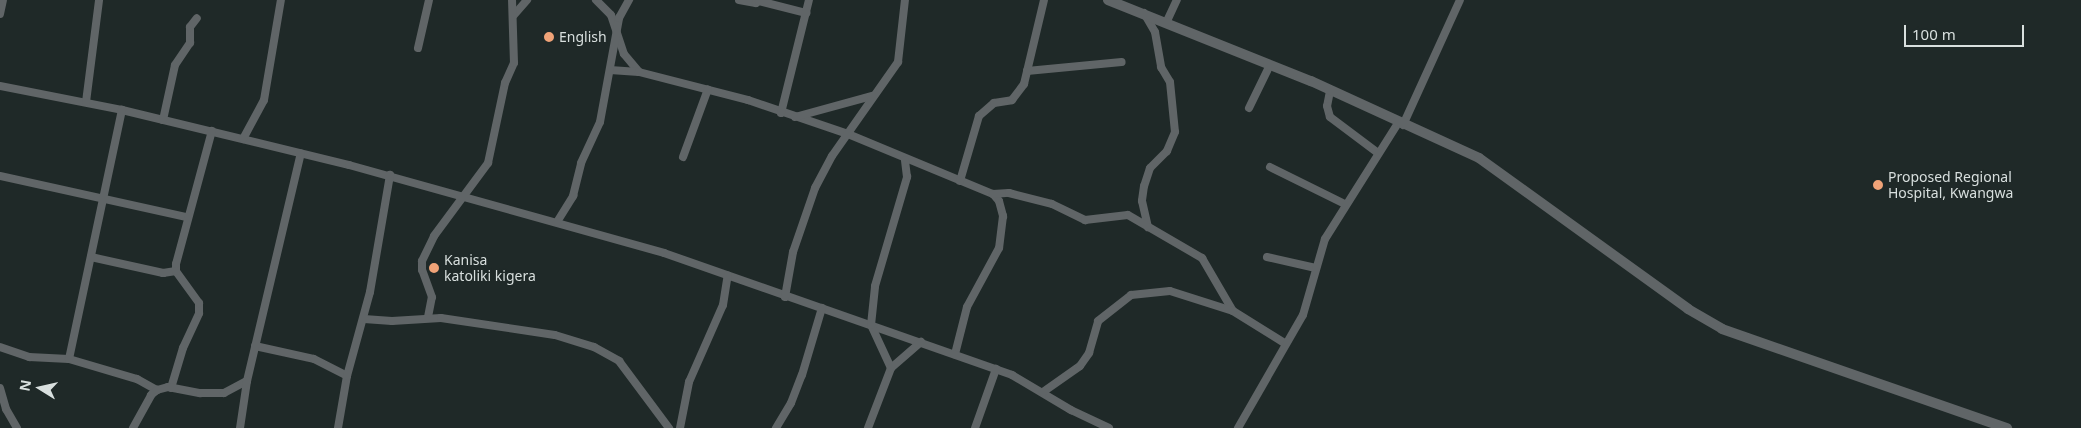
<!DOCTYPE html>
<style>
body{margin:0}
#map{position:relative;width:2081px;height:428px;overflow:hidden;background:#1f2928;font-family:"Noto Sans",sans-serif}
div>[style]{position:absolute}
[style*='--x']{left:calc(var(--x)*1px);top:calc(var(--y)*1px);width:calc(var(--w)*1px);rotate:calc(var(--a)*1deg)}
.minor>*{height:8px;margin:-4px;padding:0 4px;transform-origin:4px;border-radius:4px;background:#606567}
.tertiary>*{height:10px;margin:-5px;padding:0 5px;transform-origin:5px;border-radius:5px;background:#606567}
.dots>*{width:14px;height:14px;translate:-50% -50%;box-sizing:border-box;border:2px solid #1f2928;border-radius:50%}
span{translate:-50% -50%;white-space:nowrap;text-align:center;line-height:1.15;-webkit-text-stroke:4px #1f2928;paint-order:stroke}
.poi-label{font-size:14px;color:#d8dfde}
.left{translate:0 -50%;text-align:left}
.north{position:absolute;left:15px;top:363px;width:50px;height:50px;-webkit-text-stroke:4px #1f2928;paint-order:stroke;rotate:280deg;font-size:14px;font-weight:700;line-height:20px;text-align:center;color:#d8dfde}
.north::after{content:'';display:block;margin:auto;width:18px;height:22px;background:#d8dfde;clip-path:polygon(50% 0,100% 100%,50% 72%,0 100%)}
.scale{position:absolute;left:1904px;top:25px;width:120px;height:22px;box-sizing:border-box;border:2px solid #d8dfde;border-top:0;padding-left:6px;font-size:15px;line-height:18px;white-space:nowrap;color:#d8dfde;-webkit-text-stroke:4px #1f2928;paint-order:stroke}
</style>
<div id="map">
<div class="minor">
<i style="--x:596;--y:0;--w:21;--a:45"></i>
<i style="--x:611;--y:15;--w:41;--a:71.6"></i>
<i style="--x:624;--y:54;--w:23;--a:50"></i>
<i style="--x:739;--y:0;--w:17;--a:10"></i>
<i style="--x:756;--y:3;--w:5;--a:-37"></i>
<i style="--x:759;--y:1;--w:49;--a:14.3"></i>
<i style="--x:1144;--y:13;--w:22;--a:60"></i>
<i style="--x:1155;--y:32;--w:36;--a:80"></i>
<i style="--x:1161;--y:67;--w:17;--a:59"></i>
<i style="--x:1170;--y:82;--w:50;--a:84.3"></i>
<i style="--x:1175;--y:132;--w:21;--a:113"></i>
<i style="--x:1167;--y:151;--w:24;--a:135"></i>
<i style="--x:1150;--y:168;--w:19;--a:108"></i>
<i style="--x:1144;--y:186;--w:15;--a:98"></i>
<i style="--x:1142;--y:201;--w:27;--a:77"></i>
<i style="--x:0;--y:14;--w:14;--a:-78"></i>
<i style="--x:514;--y:15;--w:20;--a:-49"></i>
<i style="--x:1167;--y:21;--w:23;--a:-65"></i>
<i style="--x:418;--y:48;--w:49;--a:-77.1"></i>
<i style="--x:610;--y:70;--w:29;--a:4"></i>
<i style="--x:639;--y:72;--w:113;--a:14.4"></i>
<i style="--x:748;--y:100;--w:106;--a:18.8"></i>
<i style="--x:848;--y:134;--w:157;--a:22.5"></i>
<i style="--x:993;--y:194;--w:9;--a:49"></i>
<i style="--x:999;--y:201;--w:16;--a:75"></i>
<i style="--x:1003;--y:216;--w:32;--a:97"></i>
<i style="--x:999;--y:248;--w:67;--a:118.5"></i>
<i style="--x:967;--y:307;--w:49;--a:104.3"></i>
<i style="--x:1027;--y:71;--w:95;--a:-5.4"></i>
<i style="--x:0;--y:86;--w:124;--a:11.1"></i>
<i style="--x:122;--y:110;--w:234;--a:13.6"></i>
<i style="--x:349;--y:165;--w:327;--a:15.6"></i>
<i style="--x:664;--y:253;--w:369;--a:19.3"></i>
<i style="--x:1012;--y:375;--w:69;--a:30.7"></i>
<i style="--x:1071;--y:410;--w:42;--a:25.3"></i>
<i style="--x:1330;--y:91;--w:15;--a:101"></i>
<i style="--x:1327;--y:106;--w:11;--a:75"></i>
<i style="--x:1330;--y:117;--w:60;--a:36.9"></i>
<i style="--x:86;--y:102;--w:103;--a:-82.7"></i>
<i style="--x:1249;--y:108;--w:48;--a:-64"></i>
<i style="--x:781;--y:113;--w:116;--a:-76.1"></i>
<i style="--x:795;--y:117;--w:80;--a:-15.3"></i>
<i style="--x:163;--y:120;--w:56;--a:-77.7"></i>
<i style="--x:175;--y:65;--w:27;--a:-56"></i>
<i style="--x:190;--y:43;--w:16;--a:-90"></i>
<i style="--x:190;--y:27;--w:11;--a:-52"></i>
<i style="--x:1403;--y:125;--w:137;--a:-65.5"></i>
<i style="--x:243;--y:139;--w:44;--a:-61.7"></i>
<i style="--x:264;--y:100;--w:101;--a:-80.4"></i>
<i style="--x:683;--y:157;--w:72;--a:-69.8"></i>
<i style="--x:1270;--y:167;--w:84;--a:26.3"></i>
<i style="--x:0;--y:176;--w:190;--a:12.4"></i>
<i style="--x:960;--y:181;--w:68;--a:-73.7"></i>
<i style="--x:979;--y:116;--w:20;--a:-41"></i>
<i style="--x:994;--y:103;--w:18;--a:-9"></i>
<i style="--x:1012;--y:100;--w:20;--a:-53"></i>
<i style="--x:1024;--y:84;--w:86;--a:-76.6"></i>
<i style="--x:993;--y:194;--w:16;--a:-4"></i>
<i style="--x:1009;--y:193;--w:44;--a:14.3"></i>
<i style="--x:1052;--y:204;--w:37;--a:26"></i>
<i style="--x:1085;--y:220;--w:43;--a:-6.6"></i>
<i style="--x:1128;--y:215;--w:86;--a:30.2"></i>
<i style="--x:1202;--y:258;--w:61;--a:59.7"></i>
<i style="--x:1233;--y:311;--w:62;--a:31.9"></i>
<i style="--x:557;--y:222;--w:31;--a:-58"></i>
<i style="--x:573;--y:196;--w:34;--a:-76"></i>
<i style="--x:581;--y:163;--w:45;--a:-65.1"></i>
<i style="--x:600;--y:122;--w:106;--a:-79.6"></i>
<i style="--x:619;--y:18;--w:21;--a:-61"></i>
<i style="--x:91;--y:257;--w:74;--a:12.5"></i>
<i style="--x:163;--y:273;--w:13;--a:-9"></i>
<i style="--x:1267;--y:257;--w:50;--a:12.7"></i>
<i style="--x:785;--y:297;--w:46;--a:-79.9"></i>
<i style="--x:793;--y:252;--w:68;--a:-71"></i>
<i style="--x:815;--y:188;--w:36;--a:-62"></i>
<i style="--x:832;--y:156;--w:115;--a:-54.9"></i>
<i style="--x:898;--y:62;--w:62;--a:-83.6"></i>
<i style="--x:428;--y:317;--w:20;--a:-79"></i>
<i style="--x:432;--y:297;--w:29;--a:-110"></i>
<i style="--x:422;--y:270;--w:9;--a:-90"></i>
<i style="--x:422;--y:261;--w:28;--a:-64"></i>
<i style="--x:434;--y:236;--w:91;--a:-53.5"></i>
<i style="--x:488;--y:163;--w:82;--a:-78"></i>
<i style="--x:505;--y:83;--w:22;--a:-66"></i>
<i style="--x:514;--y:63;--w:63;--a:-91.8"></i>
<i style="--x:364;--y:319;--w:28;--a:4"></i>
<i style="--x:392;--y:321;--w:49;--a:-3.5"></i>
<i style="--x:441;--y:318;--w:115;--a:8.5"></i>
<i style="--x:555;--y:335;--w:41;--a:17.1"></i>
<i style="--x:594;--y:347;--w:29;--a:29"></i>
<i style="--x:619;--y:361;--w:84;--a:53.3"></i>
<i style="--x:255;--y:346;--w:60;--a:12.4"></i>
<i style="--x:314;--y:359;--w:37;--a:27"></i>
<i style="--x:0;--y:347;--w:31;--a:19"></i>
<i style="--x:29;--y:357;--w:40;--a:2.9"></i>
<i style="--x:69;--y:359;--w:71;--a:16.4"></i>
<i style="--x:137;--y:379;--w:23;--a:29"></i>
<i style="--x:69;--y:359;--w:255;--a:-78"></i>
<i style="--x:891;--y:368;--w:47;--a:-114.9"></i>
<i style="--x:871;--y:325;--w:39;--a:-84"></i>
<i style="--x:875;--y:286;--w:114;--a:-73.6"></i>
<i style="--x:907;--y:177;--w:17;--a:-97"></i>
<i style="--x:0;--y:388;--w:22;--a:74"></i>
<i style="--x:6;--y:409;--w:22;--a:60"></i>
<i style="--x:171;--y:388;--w:42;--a:-73.3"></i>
<i style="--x:183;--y:348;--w:38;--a:-65"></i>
<i style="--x:199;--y:313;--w:10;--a:-90"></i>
<i style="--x:199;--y:303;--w:39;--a:-126"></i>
<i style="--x:176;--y:271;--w:7;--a:-90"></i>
<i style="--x:176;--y:264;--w:138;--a:-74.9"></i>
<i style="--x:1043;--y:392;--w:45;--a:-35.1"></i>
<i style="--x:1080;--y:366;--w:16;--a:-55"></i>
<i style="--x:1089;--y:353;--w:33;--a:-74"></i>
<i style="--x:1098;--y:321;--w:42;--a:-38.2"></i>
<i style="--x:1131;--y:295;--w:39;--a:-6"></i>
<i style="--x:1170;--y:291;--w:66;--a:17.6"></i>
<i style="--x:133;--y:428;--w:38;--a:-61"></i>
<i style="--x:151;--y:395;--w:8;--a:-40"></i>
<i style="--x:157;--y:390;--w:11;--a:-15"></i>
<i style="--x:168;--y:387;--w:33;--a:11"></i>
<i style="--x:200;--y:393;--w:24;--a:0"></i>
<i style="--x:224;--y:393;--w:26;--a:-28"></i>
<i style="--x:247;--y:381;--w:234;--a:-76.7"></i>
<i style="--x:240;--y:428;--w:48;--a:-81.5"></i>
<i style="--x:338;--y:428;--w:53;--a:-80.2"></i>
<i style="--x:347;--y:376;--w:87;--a:-74.7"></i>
<i style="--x:370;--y:292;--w:119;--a:-80.3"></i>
<i style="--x:680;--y:428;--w:47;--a:-78.9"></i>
<i style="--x:689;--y:382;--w:84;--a:-66.2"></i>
<i style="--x:723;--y:305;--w:30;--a:-81"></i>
<i style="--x:776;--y:428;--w:29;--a:-59"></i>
<i style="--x:791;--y:403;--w:30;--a:-69"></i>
<i style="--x:802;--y:375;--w:70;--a:-73.4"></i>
<i style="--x:868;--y:428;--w:64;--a:-69"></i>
<i style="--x:891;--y:368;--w:40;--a:-41"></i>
<i style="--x:975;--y:428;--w:63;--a:-70.4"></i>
<i style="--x:1238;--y:428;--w:130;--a:-60.1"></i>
<i style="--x:1303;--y:315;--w:79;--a:-73.9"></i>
<i style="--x:1325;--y:239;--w:137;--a:-57.8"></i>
</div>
<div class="tertiary">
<i style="--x:1108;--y:0;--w:219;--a:21.8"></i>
<i style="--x:1311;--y:81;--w:185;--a:24.6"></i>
<i style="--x:1479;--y:158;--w:258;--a:35.8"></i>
<i style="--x:1688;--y:309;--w:39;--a:30"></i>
<i style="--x:1722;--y:329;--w:302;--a:19.2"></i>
</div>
<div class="dots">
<i style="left:549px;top:37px;background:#f0a378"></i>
<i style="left:1878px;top:185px;background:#f0a378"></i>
<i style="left:434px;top:268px;background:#f0a378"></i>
</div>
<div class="poi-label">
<span class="left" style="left:559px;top:37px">English</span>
<span class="left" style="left:1888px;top:185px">Proposed Regional<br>Hospital, Kwangwa</span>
<span class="left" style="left:444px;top:268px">Kanisa<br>katoliki kigera</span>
</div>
<div class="north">N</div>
<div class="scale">100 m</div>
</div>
